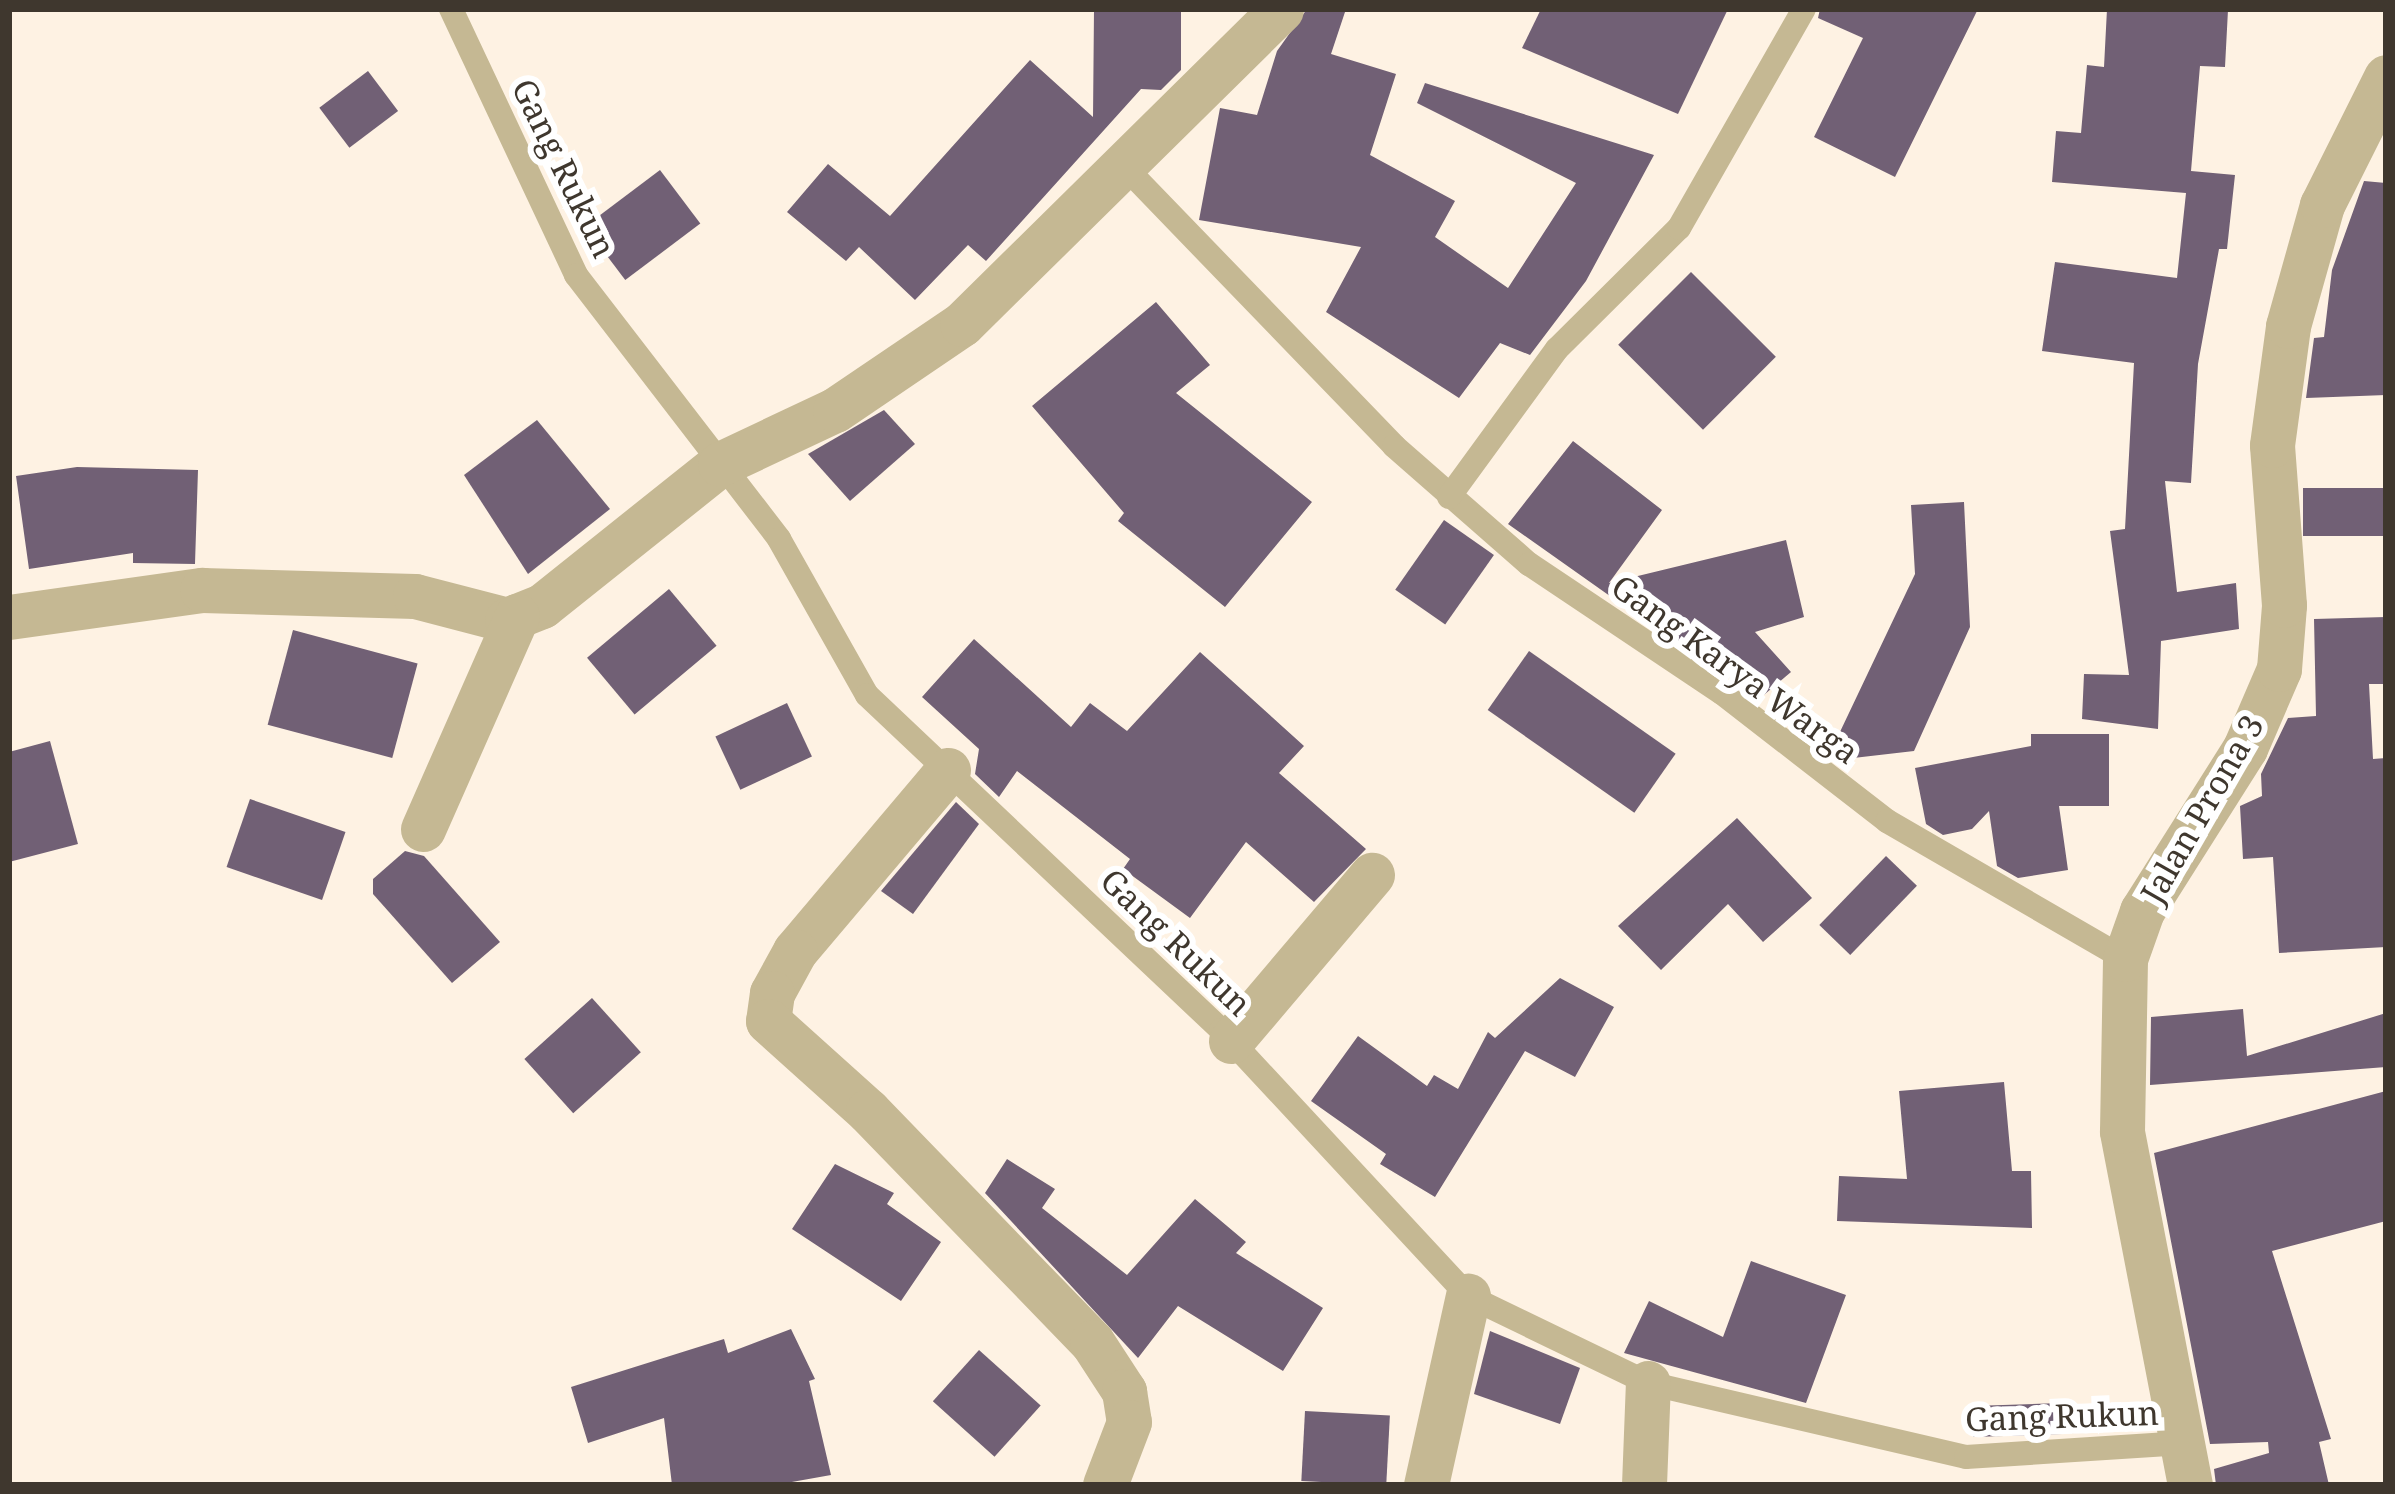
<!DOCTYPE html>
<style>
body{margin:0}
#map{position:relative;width:2395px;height:1494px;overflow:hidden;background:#fef2e3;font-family:"Noto Serif",serif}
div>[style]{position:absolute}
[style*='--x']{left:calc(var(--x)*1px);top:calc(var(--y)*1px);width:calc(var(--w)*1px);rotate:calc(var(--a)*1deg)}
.building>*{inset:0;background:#716075;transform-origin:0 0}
.service>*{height:24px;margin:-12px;padding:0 12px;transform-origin:12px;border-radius:12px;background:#c5b893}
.minor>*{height:45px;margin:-22.5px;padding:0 22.5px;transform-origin:22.5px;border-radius:22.5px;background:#c5b893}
span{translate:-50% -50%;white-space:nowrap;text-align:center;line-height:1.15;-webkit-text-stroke:12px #fff;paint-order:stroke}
.street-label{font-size:33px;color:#3f372e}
.frame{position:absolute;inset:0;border:12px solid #3f372e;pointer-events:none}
</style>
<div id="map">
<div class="building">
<i style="clip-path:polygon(1094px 9px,1181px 9px,1181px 70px,1161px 90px,1141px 89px,986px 261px,968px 245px,915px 300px,859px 247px,846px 261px,787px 212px,828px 164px,890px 216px,1030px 60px,1093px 117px)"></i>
<i style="clip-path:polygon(1307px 9px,1346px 9px,1331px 54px,1396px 74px,1370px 155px,1455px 201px,1435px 237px,1508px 288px,1576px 183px,1417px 103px,1425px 83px,1654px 155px,1586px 281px,1530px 355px,1500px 343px,1459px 398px,1326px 312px,1361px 247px,1199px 220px,1220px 108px,1257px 115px,1277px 51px)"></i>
<i style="clip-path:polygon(1541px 9px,1728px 9px,1678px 114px,1522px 48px)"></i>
<i style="clip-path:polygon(1820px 9px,1978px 9px,1895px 177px,1814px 137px,1863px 38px,1818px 18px)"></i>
<i style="clip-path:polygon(2107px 9px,2228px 10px,2225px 67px,2200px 66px,2191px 171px,2235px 175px,2227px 249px,2219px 249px,2198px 364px,2191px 483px,2165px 481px,2177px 592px,2236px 583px,2239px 629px,2161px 641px,2158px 729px,2082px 719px,2084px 674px,2129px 675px,2110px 531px,2125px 529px,2134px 363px,2042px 351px,2055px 262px,2177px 278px,2186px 193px,2052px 182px,2056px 131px,2081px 133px,2087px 65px,2104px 67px)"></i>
<i style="left:368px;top:71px;width:50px;height:61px;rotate:53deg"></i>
<i style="left:660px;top:170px;width:67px;height:94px;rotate:53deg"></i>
<i style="clip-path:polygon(2364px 181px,2386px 183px,2386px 395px,2306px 398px,2314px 338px,2324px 337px,2332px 270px)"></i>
<i style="left:1691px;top:272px;width:120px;height:103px;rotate:45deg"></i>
<i style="clip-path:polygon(1156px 302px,1210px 365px,1176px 393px,1312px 502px,1225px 607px,1118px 521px,1124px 513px,1032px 406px)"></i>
<i style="clip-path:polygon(884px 410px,915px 444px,850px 501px,808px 454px)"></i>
<i style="clip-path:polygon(537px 420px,610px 509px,528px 574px,464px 475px)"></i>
<i style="clip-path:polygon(1573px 441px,1662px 510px,1609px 583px,1786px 540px,1804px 617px,1755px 632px,1791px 672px,1758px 700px,1688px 639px,1682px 647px,1508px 524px)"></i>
<i style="clip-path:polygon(77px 467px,198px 470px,195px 564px,133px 563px,133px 553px,29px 569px,16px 476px)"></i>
<i style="left:2386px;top:488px;width:48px;height:83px;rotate:90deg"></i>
<i style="clip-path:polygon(1964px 502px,1970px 627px,1914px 751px,1836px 760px,1829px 755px,1915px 574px,1911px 505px)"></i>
<i style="left:1444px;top:520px;width:61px;height:85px;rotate:35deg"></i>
<i style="left:669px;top:589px;width:74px;height:107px;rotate:50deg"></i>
<i style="clip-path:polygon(2386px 617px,2386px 684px,2369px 684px,2373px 759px,2386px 758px,2386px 947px,2279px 953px,2273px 857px,2243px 859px,2240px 806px,2262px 796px,2261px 774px,2288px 718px,2316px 716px,2314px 619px)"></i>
<i style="left:293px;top:630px;width:129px;height:98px;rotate:15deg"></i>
<i style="clip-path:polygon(974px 639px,1071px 727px,1090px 703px,1127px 731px,1200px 652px,1304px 746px,1279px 773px,1366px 849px,1314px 902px,1246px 842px,1190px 918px,1123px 869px,1130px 859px,1017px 771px,999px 797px,975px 774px,979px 749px,922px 697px)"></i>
<i style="left:1529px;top:651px;width:179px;height:72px;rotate:35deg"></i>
<i style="left:787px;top:703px;width:59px;height:79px;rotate:65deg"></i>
<i style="clip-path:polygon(2031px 734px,2109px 734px,2109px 806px,2059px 806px,2068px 870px,2018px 878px,1997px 866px,1989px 811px,1972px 829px,1943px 835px,1926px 824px,1915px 768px,2031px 746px)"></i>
<i style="clip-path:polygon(50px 741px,78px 844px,9px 862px,9px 752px)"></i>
<i style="left:250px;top:799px;width:101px;height:72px;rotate:19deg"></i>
<i style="clip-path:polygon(956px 802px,979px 824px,913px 914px,881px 891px)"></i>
<i style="clip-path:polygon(1737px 818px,1812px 898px,1763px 942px,1728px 904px,1661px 970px,1618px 926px)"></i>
<i style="clip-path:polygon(405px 851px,424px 856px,500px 942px,452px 983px,373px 894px,373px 879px)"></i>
<i style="left:1886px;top:856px;width:43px;height:96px;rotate:44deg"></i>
<i style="clip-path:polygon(1560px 978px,1614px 1007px,1575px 1077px,1525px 1051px,1435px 1197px,1380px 1164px,1386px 1154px,1311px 1101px,1358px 1036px,1427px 1086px,1434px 1075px,1458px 1089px,1488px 1032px,1495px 1038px)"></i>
<i style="left:592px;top:998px;width:73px;height:91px;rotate:48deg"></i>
<i style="clip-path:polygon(2243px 1009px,2247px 1056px,2386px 1013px,2386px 1067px,2150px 1085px,2151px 1017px)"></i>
<i style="clip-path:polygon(2004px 1082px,2012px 1171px,2031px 1171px,2032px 1228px,1837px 1221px,1839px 1176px,1907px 1179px,1899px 1091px)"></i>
<i style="clip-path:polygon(2386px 1091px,2386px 1221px,2272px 1251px,2331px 1439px,2319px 1442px,2329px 1485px,2216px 1485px,2214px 1469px,2269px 1453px,2268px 1442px,2210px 1444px,2154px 1153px)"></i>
<i style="clip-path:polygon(1007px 1159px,1055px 1189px,1042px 1208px,1127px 1275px,1195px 1199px,1246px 1242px,1236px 1253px,1323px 1308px,1283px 1371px,1178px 1306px,1138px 1358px,985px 1193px)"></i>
<i style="clip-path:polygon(835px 1164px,894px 1193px,887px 1204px,941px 1242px,901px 1301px,792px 1229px)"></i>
<i style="clip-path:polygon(1751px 1261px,1846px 1295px,1806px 1403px,1624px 1353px,1649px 1301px,1723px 1337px)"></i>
<i style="clip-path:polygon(791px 1329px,815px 1379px,809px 1381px,831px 1475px,775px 1485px,672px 1485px,664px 1418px,588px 1443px,571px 1387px,724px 1339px,728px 1353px)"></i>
<i style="clip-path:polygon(1490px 1331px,1580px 1368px,1560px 1424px,1474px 1394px)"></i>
<i style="left:979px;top:1350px;width:83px;height:69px;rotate:42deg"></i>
<i style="left:2061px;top:1403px;width:31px;height:89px;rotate:88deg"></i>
<i style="left:1305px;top:1411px;width:85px;height:70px;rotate:3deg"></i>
</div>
<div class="service">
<i style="--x:451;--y:9;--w:294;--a:64.8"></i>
<i style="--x:576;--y:275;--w:333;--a:52.4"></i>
<i style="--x:779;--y:539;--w:179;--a:60.6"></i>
<i style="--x:867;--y:695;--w:487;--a:43.4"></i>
<i style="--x:1221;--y:1030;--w:363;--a:47.1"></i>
<i style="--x:1468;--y:1296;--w:200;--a:25.8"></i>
<i style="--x:1648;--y:1383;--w:326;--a:13.1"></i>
<i style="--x:1966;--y:1457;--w:218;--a:-3.7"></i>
<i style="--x:1122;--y:164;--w:392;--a:46"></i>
<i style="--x:1394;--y:446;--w:179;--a:41.2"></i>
<i style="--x:1529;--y:564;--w:232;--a:33.8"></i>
<i style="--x:1722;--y:693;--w:209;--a:37.8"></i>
<i style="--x:1887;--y:821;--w:275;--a:30.1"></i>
<i style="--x:1449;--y:497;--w:183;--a:-53.9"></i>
<i style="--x:1557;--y:349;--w:172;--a:-44.8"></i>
<i style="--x:1679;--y:228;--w:252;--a:-60.3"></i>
</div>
<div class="minor">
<i style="--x:9;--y:617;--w:195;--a:-8"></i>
<i style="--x:202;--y:590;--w:213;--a:1.6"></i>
<i style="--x:415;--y:596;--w:95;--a:14.6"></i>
<i style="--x:507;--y:620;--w:38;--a:-22"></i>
<i style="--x:542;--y:606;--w:228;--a:-38.6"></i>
<i style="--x:720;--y:464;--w:127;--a:-25.2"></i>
<i style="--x:835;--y:410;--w:153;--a:-34.1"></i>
<i style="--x:962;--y:324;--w:448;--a:-44.6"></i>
<i style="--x:948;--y:770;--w:237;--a:130.2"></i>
<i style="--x:795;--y:951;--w:48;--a:118.7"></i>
<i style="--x:772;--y:993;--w:28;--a:98"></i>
<i style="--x:768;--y:1021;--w:135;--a:42"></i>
<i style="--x:868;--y:1111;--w:322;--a:45.9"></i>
<i style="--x:1092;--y:1342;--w:59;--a:56.9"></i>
<i style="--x:1124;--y:1391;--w:31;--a:81"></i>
<i style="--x:1129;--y:1422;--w:67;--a:110.9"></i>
<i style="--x:423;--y:829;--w:233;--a:-66.2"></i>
<i style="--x:1231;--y:1041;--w:218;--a:-49.7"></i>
<i style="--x:1426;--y:1485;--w:194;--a:-77.5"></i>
<i style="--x:1644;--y:1485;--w:102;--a:-87.8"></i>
<i style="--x:2190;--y:1485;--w:360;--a:-100.9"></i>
<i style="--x:2122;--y:1131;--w:172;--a:-89"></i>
<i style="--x:2125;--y:959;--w:51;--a:-70.5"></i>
<i style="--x:2142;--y:911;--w:193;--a:-57.7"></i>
<i style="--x:2245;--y:748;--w:86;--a:-66.7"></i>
<i style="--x:2279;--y:669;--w:64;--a:-85.5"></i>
<i style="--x:2284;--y:605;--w:160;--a:-94.3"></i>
<i style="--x:2272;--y:445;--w:120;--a:-82.3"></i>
<i style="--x:2288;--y:326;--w:126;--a:-74.3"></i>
<i style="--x:2322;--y:205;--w:143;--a:-63.4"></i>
</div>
<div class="street-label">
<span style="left:564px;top:168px;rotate:64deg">Gang Rukun</span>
<span style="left:1735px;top:669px;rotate:36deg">Gang Karya Warga</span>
<span style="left:2202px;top:809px;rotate:-60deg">Jalan Prona 3</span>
<span style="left:1176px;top:942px;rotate:44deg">Gang Rukun</span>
<span style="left:2062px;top:1416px;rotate:-2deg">Gang Rukun</span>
</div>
<div class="frame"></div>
</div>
